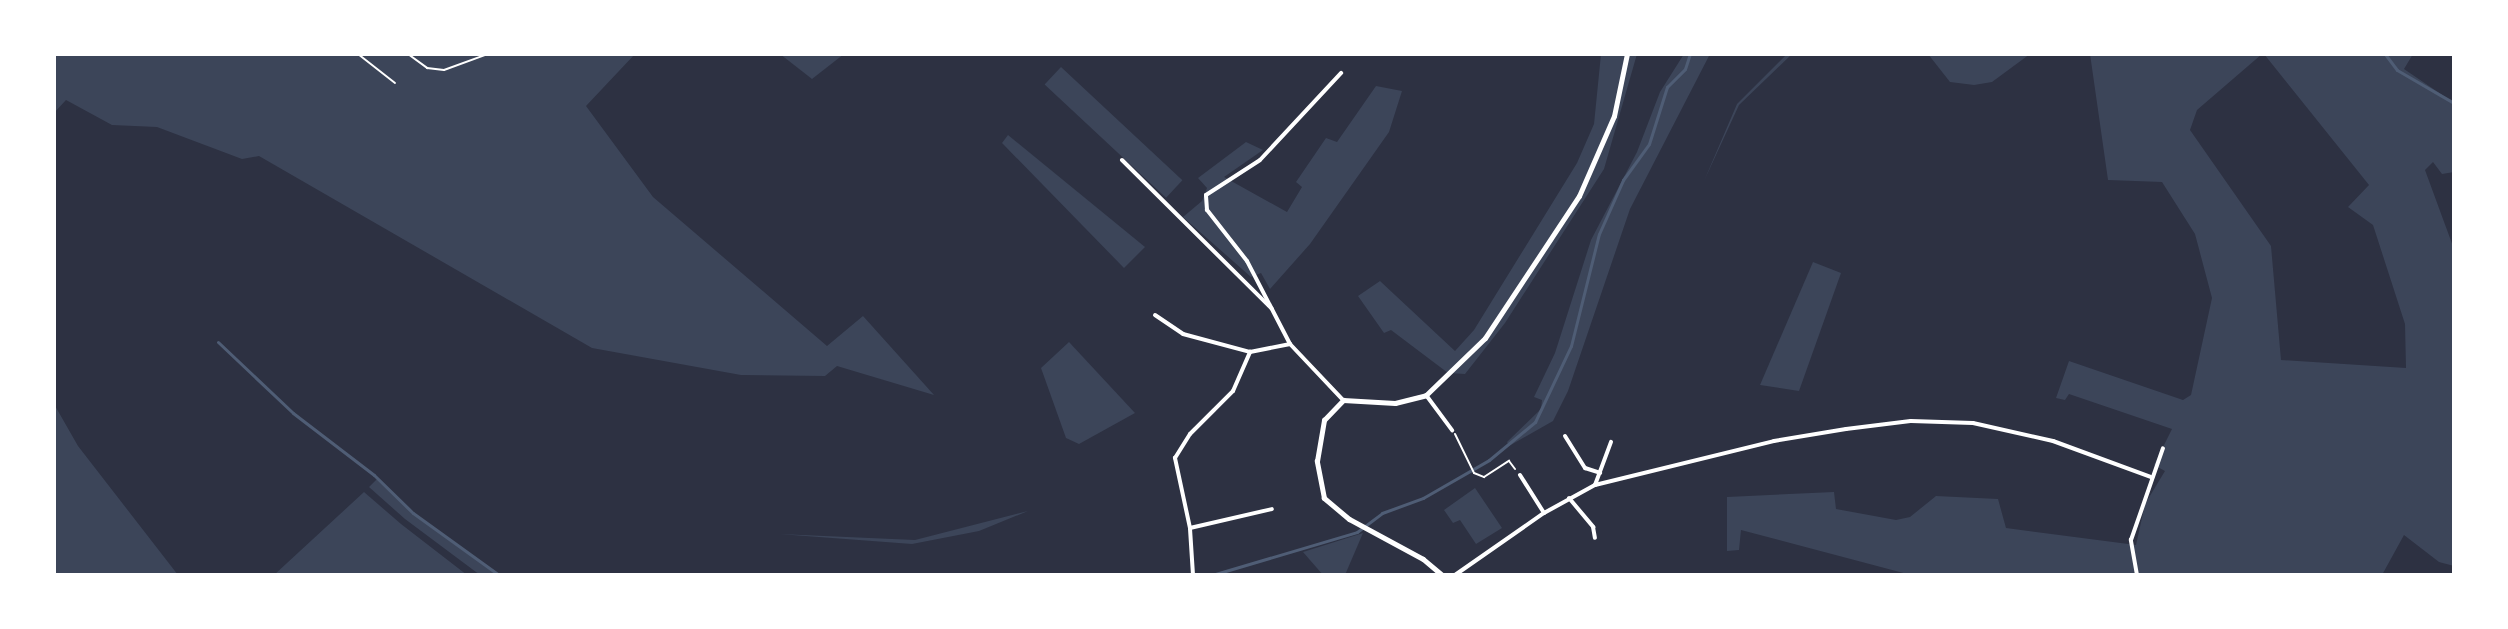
<!DOCTYPE html>
<style>
body{margin:0}
#map{position:relative;width:2508px;height:629px;overflow:hidden;background:#2d3142;font-family:"Sofia Sans Condensed",sans-serif}
div>[style]{position:absolute}
[style*='--x']{left:calc(var(--x)*1px);top:calc(var(--y)*1px);width:calc(var(--w)*1px);rotate:calc(var(--a)*1deg)}
.green>*{inset:0;background:#3c4559;transform-origin:0 0}
.stream>*{height:3px;margin:-1.5px;padding:0 1.5px;transform-origin:1.5px;border-radius:1.5px;background:#4f5d75}
.path>*{height:2px;margin:-1px;padding:0 1px;transform-origin:1px;border-radius:1px;background:#fff}
.minor>*{height:4px;margin:-2px;padding:0 2px;transform-origin:2px;border-radius:2px;background:#fff}
.tertiary>*{height:5px;margin:-2.5px;padding:0 2.5px;transform-origin:2.5px;border-radius:2.5px;background:#fff}
span{translate:-50% -50%;white-space:nowrap;text-align:center;line-height:1.15;-webkit-text-stroke:6px #fff;paint-order:stroke}
.frame{position:absolute;inset:0;border:56px solid #fff;pointer-events:none}
</style>
<div id="map">
<div class="green">
<i style="clip-path:polygon(54px 54px,635px 54px,586px 106px,653px 197px,827px 346px,863px 316px,934px 395px,837px 366px,825px 376px,741px 375px,592px 348px,259px 156px,242px 159px,157px 127px,112px 125px,66px 100px,54px 113px)"></i>
<i style="clip-path:polygon(780px 54px,844px 54px,812px 79px)"></i>
<i style="clip-path:polygon(1601px 54px,1637px 54px,1604px 169px,1505px 323px,1465px 374px,1448px 373px,1391px 330px,1384px 333px,1358px 296px,1380px 281px,1455px 351px,1474px 330px,1577px 163px,1594px 124px)"></i>
<i style="clip-path:polygon(1684px 54px,1710px 54px,1630px 209px,1568px 391px,1553px 421px,1509px 446px,1507px 442px,1541px 409px,1542px 400px,1534px 397px,1555px 353px,1591px 240px,1637px 152px,1660px 92px)"></i>
<i style="clip-path:polygon(1787px 54px,1792px 54px,1739px 105px,1704px 181px,1737px 104px)"></i>
<i style="clip-path:polygon(1928px 54px,2030px 54px,1992px 82px,1974px 85px,1950px 82px)"></i>
<i style="clip-path:polygon(2090px 54px,2262px 54px,2197px 110px,2190px 130px,2271px 246px,2281px 360px,2406px 368px,2405px 324px,2373px 225px,2348px 207px,2369px 185px,2264px 54px,2413px 54px,2404px 69px,2454px 103px,2454px 172px,2442px 174px,2433px 162px,2425px 170px,2454px 249px,2454px 566px,2439px 562px,2404px 535px,2382px 575px,1911px 575px,1741px 530px,1739px 550px,1727px 551px,1727px 497px,1834px 492px,1836px 509px,1896px 520px,1910px 517px,1936px 496px,1998px 499px,2006px 528px,2136px 545px,2145px 504px,2165px 471px,2154px 465px,2172px 429px,2069px 394px,2065px 400px,2056px 398px,2069px 361px,2183px 400px,2191px 395px,2212px 298px,2195px 234px,2162px 182px,2108px 180px)"></i>
<i style="left:1061px;top:67px;width:166px;height:24px;rotate:43deg"></i>
<i style="clip-path:polygon(1376px 86px,1402px 91px,1389px 132px,1310px 244px,1270px 289px,1261px 273px,1251px 277px,1183px 217px,1202px 201px,1207px 188px,1198px 178px,1246px 142px,1263px 150px,1224px 177px,1287px 212px,1302px 187px,1296px 182px,1326px 138px,1337px 142px)"></i>
<i style="clip-path:polygon(1008px 135px,1145px 247px,1124px 268px,1002px 143px)"></i>
<i style="clip-path:polygon(1813px 262px,1841px 273px,1799px 391px,1760px 385px)"></i>
<i style="clip-path:polygon(1069px 342px,1135px 413px,1079px 444px,1066px 438px,1041px 368px)"></i>
<i style="clip-path:polygon(54px 404px,78px 446px,178px 575px,54px 575px)"></i>
<i style="clip-path:polygon(378px 478px,413px 513px,499px 575px,480px 575px,405px 519px,369px 487px)"></i>
<i style="clip-path:polygon(1475px 488px,1502px 528px,1476px 544px,1460px 520px,1453px 523px,1444px 510px)"></i>
<i style="clip-path:polygon(364px 492px,401px 524px,467px 575px,274px 575px)"></i>
<i style="clip-path:polygon(1028px 511px,979px 531px,912px 544px,779px 534px,915px 540px)"></i>
<i style="clip-path:polygon(1363px 533px,1345px 575px,1323px 575px,1303px 552px)"></i>
</div>
<div class="stream">
<i style="--x:2385;--y:54;--w:20;--a:53"></i>
<i style="--x:2397;--y:70;--w:66;--a:30.1"></i>
<i style="--x:218;--y:342;--w:103;--a:43.4"></i>
<i style="--x:293;--y:413;--w:102;--a:37.4"></i>
<i style="--x:374;--y:475;--w:54;--a:44.3"></i>
<i style="--x:413;--y:513;--w:106;--a:35.8"></i>
<i style="--x:1212;--y:575;--w:151;--a:-16.5"></i>
<i style="--x:1357;--y:532;--w:31;--a:-37"></i>
<i style="--x:1382;--y:513;--w:44;--a:-20.1"></i>
<i style="--x:1423;--y:498;--w:76;--a:-29.9"></i>
<i style="--x:1489;--y:460;--w:60;--a:-39.6"></i>
<i style="--x:1535;--y:422;--w:84;--a:-64.7"></i>
<i style="--x:1571;--y:346;--w:115;--a:-76"></i>
<i style="--x:1599;--y:234;--w:59;--a:-66"></i>
<i style="--x:1623;--y:180;--w:44;--a:-54.2"></i>
<i style="--x:1649;--y:144;--w:60;--a:-72.5"></i>
<i style="--x:1667;--y:87;--w:25;--a:-45"></i>
<i style="--x:1685;--y:69;--w:16;--a:-72"></i>
</div>
<div class="path">
<i style="--x:358;--y:54;--w:47;--a:38.1"></i>
<i style="--x:408;--y:54;--w:24;--a:36"></i>
<i style="--x:427;--y:68;--w:17;--a:7"></i>
<i style="--x:444;--y:70;--w:47;--a:-20"></i>
<i style="--x:1455;--y:434;--w:43;--a:64"></i>
<i style="--x:1474;--y:473;--w:11;--a:22"></i>
<i style="--x:1484;--y:477;--w:30;--a:-33"></i>
<i style="--x:1509;--y:461;--w:10;--a:53"></i>
</div>
<div class="minor">
<i style="--x:1122;--y:160;--w:211;--a:44.8"></i>
<i style="--x:1155;--y:315;--w:34;--a:34"></i>
<i style="--x:1183;--y:334;--w:69;--a:15"></i>
<i style="--x:1290;--y:344;--w:93;--a:-117.4"></i>
<i style="--x:1247;--y:261;--w:65;--a:-128.1"></i>
<i style="--x:1207;--y:210;--w:15;--a:-94"></i>
<i style="--x:1206;--y:195;--w:64;--a:-32.9"></i>
<i style="--x:1260;--y:160;--w:119;--a:-47"></i>
<i style="--x:1426;--y:395;--w:44;--a:53.4"></i>
<i style="--x:1565;--y:436;--w:38;--a:58"></i>
<i style="--x:1585;--y:468;--w:16;--a:18"></i>
<i style="--x:1520;--y:475;--w:45;--a:57.7"></i>
<i style="--x:1595;--y:485;--w:46;--a:-69.6"></i>
<i style="--x:1569;--y:498;--w:38;--a:50"></i>
<i style="--x:1593;--y:527;--w:11;--a:80"></i>
<i style="--x:1190;--y:528;--w:84;--a:-13"></i>
<i style="--x:1193;--y:575;--w:47;--a:-93.7"></i>
<i style="--x:1190;--y:528;--w:72;--a:-102.1"></i>
<i style="--x:1175;--y:458;--w:28;--a:-58"></i>
<i style="--x:1190;--y:434;--w:61;--a:-45"></i>
<i style="--x:1233;--y:391;--w:43;--a:-66.4"></i>
<i style="--x:1250;--y:352;--w:41;--a:-11.3"></i>
<i style="--x:1290;--y:344;--w:77;--a:46.6"></i>
<i style="--x:1455;--y:575;--w:108;--a:-34.9"></i>
<i style="--x:1544;--y:513;--w:58;--a:-28.8"></i>
<i style="--x:1595;--y:485;--w:184;--a:-13.8"></i>
<i style="--x:1774;--y:441;--w:73;--a:-9.5"></i>
<i style="--x:1846;--y:429;--w:65;--a:-7"></i>
<i style="--x:1911;--y:421;--w:62;--a:1.8"></i>
<i style="--x:1973;--y:423;--w:82;--a:12.7"></i>
<i style="--x:2053;--y:441;--w:104;--a:20.2"></i>
<i style="--x:2137;--y:575;--w:36;--a:-100"></i>
<i style="--x:2131;--y:540;--w:97;--a:-70.8"></i>
</div>
<div class="tertiary">
<i style="--x:1442;--y:575;--w:25;--a:-140"></i>
<i style="--x:1423;--y:559;--w:84;--a:-151.6"></i>
<i style="--x:1349;--y:519;--w:33;--a:-140"></i>
<i style="--x:1324;--y:498;--w:38;--a:-101"></i>
<i style="--x:1317;--y:461;--w:42;--a:-80.3"></i>
<i style="--x:1324;--y:420;--w:28;--a:-46"></i>
<i style="--x:1343;--y:400;--w:52;--a:3.3"></i>
<i style="--x:1395;--y:403;--w:32;--a:-14"></i>
<i style="--x:1426;--y:395;--w:82;--a:-44"></i>
<i style="--x:1485;--y:338;--w:170;--a:-56.5"></i>
<i style="--x:1579;--y:196;--w:87;--a:-66.4"></i>
<i style="--x:1614;--y:116;--w:63;--a:-78.2"></i>
</div>
<div class="frame"></div>
</div>
